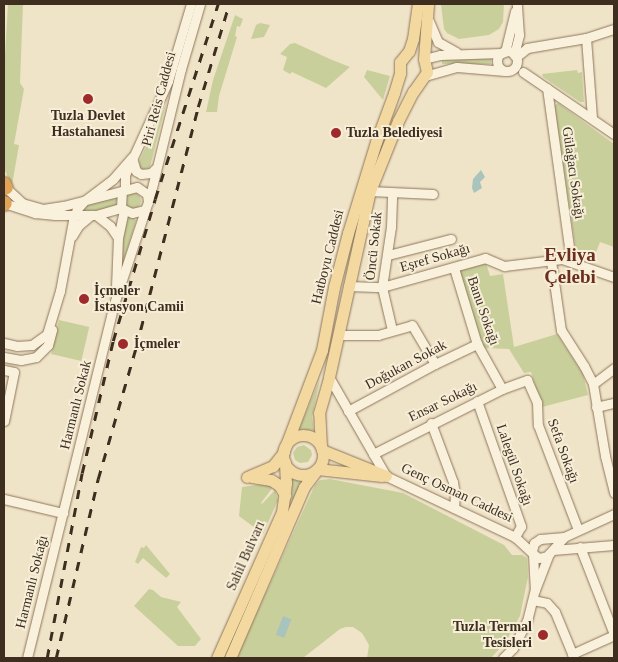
<!DOCTYPE html>
<meta charset="utf-8">
<style>
body{margin:0}
#map{position:relative;width:618px;height:662px;overflow:hidden;background:#f0e4c8;font-family:Georgia,serif}
div>[style]{position:absolute}
[style*='--x']{left:calc(var(--x)*1px);top:calc(var(--y)*1px);width:calc(var(--w)*1px);rotate:calc(var(--a)*1deg)}
.green>*{inset:0;background:#c9cf9b;transform-origin:0 0}
.round{border-radius:50%}
.water>*{inset:0;background:#a9c4bc;transform-origin:0 0}
.roads{filter:drop-shadow(0 0 1px #8d765c) drop-shadow(0 0 1px #8d765c)}
.minor>*{height:9px;margin:-4.5px;padding:0 4.5px;transform-origin:4.5px;border-radius:4.5px;background:#faf1dc}
.minor>.ring{margin:-4.5px;padding:0;box-sizing:content-box;background:none;border:9px solid #faf1dc;border-radius:50%}
.major>*{height:11px;margin:-5.5px;padding:0 5.5px;transform-origin:5.5px;border-radius:5.5px;background:#f3d9a0}
.major>.ring{margin:-5.5px;padding:0;box-sizing:content-box;background:none;border:11px solid #f3d9a0;border-radius:50%}
.highway>*{height:14px;margin:-7px;padding:0 7px;transform-origin:7px;border-radius:7px;background:#e0a458}
.rail>*{height:2.5px;margin-top:-1.25px;transform-origin:0;background:repeating-linear-gradient(90deg,#3d2e20 0 9px,transparent 0 18px)}
.dots>*{width:14px;height:14px;translate:-50% -50%;box-sizing:border-box;border:2px solid #f7eed8;border-radius:50%}
span{translate:-50% -50%;white-space:nowrap;text-align:center;line-height:1.15;-webkit-text-stroke:4px #f7eed8;paint-order:stroke}
.street-label{font-size:14px;color:#3d2e20}
.poi-label{font-size:14px;color:#3d2e20;font-weight:700}
.left{translate:0 -50%;text-align:left}
.right{translate:-100% -50%;text-align:right}
.district-label{font-size:19px;color:#6b2e1e;font-weight:700}
.frame{position:absolute;inset:0;border:5px solid #3d2e20;pointer-events:none}
</style>
<div id="map">
<div class="green">
<i style="clip-path:polygon(8px 4px,23px 4px,20px 83px,24px 89px,14px 144px,19px 145px,12px 185px,4px 169px,4px 72px)"></i>
<i style="clip-path:polygon(504px 4px,503px 22px,499px 29px,489px 35px,459px 39px,447px 33px,444px 29px,441px 5px)"></i>
<i style="clip-path:polygon(235px 15px,243px 19px,240px 27px,237px 26px,235px 36px,237px 37px,219px 96px,217px 112px,206px 112px,213px 80px)"></i>
<i style="clip-path:polygon(260px 23px,270px 25px,264px 37px,251px 39px,256px 25px)"></i>
<i style="clip-path:polygon(295px 43px,330px 59px,350px 67px,326px 88px,292px 72px,290px 74px,283px 70px,287px 57px,280px 54px,290px 44px)"></i>
<i style="left:491px;top:56px;width:8px;height:49px;rotate:90deg"></i>
<i style="clip-path:polygon(367px 70px,390px 76px,383px 100px,364px 77px)"></i>
<i style="clip-path:polygon(577px 70px,578px 73px,582px 72px,584px 102px,580px 102px,543px 77px,542px 74px)"></i>
<i style="clip-path:polygon(558px 103px,614px 144px,614px 247px,600px 242px,592px 263px,577px 253px,575px 243px,554px 106px)"></i>
<i style="clip-path:polygon(166px 104px,150px 167px,145px 170px,140px 168px,139px 162px)"></i>
<i class="round" style="left:125px;top:193px;width:16px;height:16px"></i>
<i style="clip-path:polygon(117px 198px,115px 211px,79px 212px,87px 204px)"></i>
<i style="clip-path:polygon(125px 217px,134px 217px,136px 221px,122px 266px,121px 243px)"></i>
<i style="clip-path:polygon(486px 263px,490px 276px,503px 274px,514px 347px,557px 334px,583px 374px,588px 395px,542px 407px,531px 372px,524px 373px,509px 349px,484px 348px,459px 270px)"></i>
<i style="left:59px;top:320px;width:31px;height:35px;rotate:13deg"></i>
<i style="clip-path:polygon(320px 379px,312px 417px,314px 431px,299px 429px)"></i>
<i style="clip-path:polygon(304px 445px,311px 450px,312px 455px,308px 462px,300px 463px,295px 460px,293px 453px,297px 447px)"></i>
<i style="clip-path:polygon(292px 479px,302px 481px,292px 502px)"></i>
<i style="clip-path:polygon(330px 479px,403px 493px,504px 545px,512px 555px,522px 555px,527px 558px,528px 577px,520px 616px,505px 643px,491px 658px,367px 658px,369px 645px,362px 633px,353px 627px,346px 627px,340px 629px,303px 658px,236px 658px,315px 485px,320px 480px)"></i>
<i style="clip-path:polygon(264px 484px,273px 487px,261px 503px,262px 504px,275px 490px,278px 500px,263px 534px,239px 516px,242px 487px)"></i>
<i style="clip-path:polygon(146px 545px,170px 574px,166px 578px,143px 558px,138px 564px,135px 562px,141px 547px,144px 548px)"></i>
<i style="clip-path:polygon(149px 589px,153px 590px,161px 597px,181px 602px,177px 607px,201px 639px,195px 646px,178px 646px,134px 606px)"></i>
</div>
<div class="water">
<i style="clip-path:polygon(481px 170px,485px 177px,480px 182px,482px 188px,474px 193px,472px 188px,473px 179px)"></i>
<i style="left:283px;top:616px;width:9px;height:20px;rotate:21deg"></i>
</div>
<div class="roads">
<div class="minor">
<i style="--x:429;--y:21;--w:23;--a:67"></i>
<i style="--x:438;--y:42;--w:21;--a:29"></i>
<i style="--x:586;--y:38;--w:80;--a:85.7"></i>
<i class="ring" style="left:497px;top:51px;width:11px;height:11px"></i>
<i style="--x:505;--y:52;--w:42;--a:-76.3"></i>
<i style="--x:514;--y:55;--w:21;--a:-76"></i>
<i style="--x:519;--y:35;--w:31;--a:-94"></i>
<i style="--x:516;--y:57;--w:14;--a:-39"></i>
<i style="--x:527;--y:48;--w:60;--a:-9.6"></i>
<i style="--x:586;--y:38;--w:29;--a:-18"></i>
<i style="--x:424;--y:59;--w:16;--a:-14"></i>
<i style="--x:440;--y:55;--w:62;--a:-1.8"></i>
<i style="--x:523;--y:72;--w:110;--a:34.3"></i>
<i style="--x:425;--y:76;--w:33;--a:-16"></i>
<i style="--x:457;--y:67;--w:48;--a:4.8"></i>
<i style="--x:547;--y:88;--w:175;--a:82.1"></i>
<i style="--x:132;--y:158;--w:14;--a:73"></i>
<i style="--x:136;--y:171;--w:6;--a:31"></i>
<i style="--x:141;--y:174;--w:10;--a:-6"></i>
<i style="--x:151;--y:173;--w:6;--a:-45"></i>
<i style="--x:4;--y:186;--w:25;--a:43"></i>
<i style="--x:22;--y:203;--w:22;--a:16"></i>
<i style="--x:43;--y:209;--w:20;--a:-9"></i>
<i style="--x:63;--y:206;--w:76;--a:-14.4"></i>
<i style="--x:137;--y:187;--w:12;--a:35"></i>
<i style="--x:147;--y:194;--w:8;--a:83"></i>
<i style="--x:148;--y:202;--w:9;--a:111"></i>
<i style="--x:145;--y:210;--w:13;--a:167"></i>
<i style="--x:132;--y:213;--w:12;--a:-156"></i>
<i style="--x:121;--y:208;--w:17;--a:-87"></i>
<i style="--x:125;--y:189;--w:14;--a:-90"></i>
<i style="--x:125;--y:175;--w:103;--a:-65.4"></i>
<i style="--x:168;--y:81;--w:80;--a:-73.4"></i>
<i style="--x:370;--y:191;--w:63;--a:2.7"></i>
<i style="--x:149;--y:200;--w:135;--a:-76.3"></i>
<i style="--x:181;--y:69;--w:68;--a:-73.7"></i>
<i style="--x:4;--y:203;--w:33;--a:18"></i>
<i style="--x:35;--y:213;--w:20;--a:6"></i>
<i style="--x:55;--y:215;--w:41;--a:0"></i>
<i style="--x:96;--y:215;--w:26;--a:-16"></i>
<i style="--x:96;--y:215;--w:18;--a:38"></i>
<i style="--x:110;--y:226;--w:14;--a:56"></i>
<i style="--x:72;--y:236;--w:13;--a:-58"></i>
<i style="--x:79;--y:225;--w:16;--a:-40"></i>
<i style="--x:388;--y:255;--w:65;--a:-14.3"></i>
<i style="--x:551;--y:261;--w:70;--a:81.8"></i>
<i style="--x:561;--y:330;--w:43;--a:57.4"></i>
<i style="--x:584;--y:366;--w:20;--a:63"></i>
<i style="--x:593;--y:384;--w:73;--a:80.5"></i>
<i style="--x:605;--y:456;--w:38;--a:76"></i>
<i style="--x:454;--y:268;--w:79;--a:73.2"></i>
<i style="--x:477;--y:344;--w:51;--a:60.9"></i>
<i style="--x:348;--y:286;--w:34;--a:2"></i>
<i style="--x:382;--y:287;--w:107;--a:-15.7"></i>
<i style="--x:485;--y:258;--w:21;--a:23"></i>
<i style="--x:504;--y:266;--w:58;--a:-6.9"></i>
<i style="--x:562;--y:259;--w:55;--a:19.1"></i>
<i style="--x:116;--y:287;--w:49;--a:-87.7"></i>
<i style="--x:118;--y:238;--w:29;--a:-78"></i>
<i style="--x:392;--y:330;--w:44;--a:-103.1"></i>
<i style="--x:382;--y:287;--w:61;--a:-81.5"></i>
<i style="--x:391;--y:227;--w:34;--a:-88"></i>
<i style="--x:338;--y:335;--w:40;--a:0"></i>
<i style="--x:378;--y:335;--w:35;--a:-16"></i>
<i style="--x:412;--y:325;--w:45;--a:59.5"></i>
<i style="--x:4;--y:343;--w:13;--a:13"></i>
<i style="--x:17;--y:346;--w:15;--a:-4"></i>
<i style="--x:32;--y:345;--w:19;--a:-36"></i>
<i style="--x:47;--y:334;--w:45;--a:-73.2"></i>
<i style="--x:60;--y:291;--w:71;--a:-79.5"></i>
<i style="--x:73;--y:221;--w:13;--a:-72"></i>
<i style="--x:77;--y:209;--w:11;--a:-49"></i>
<i style="--x:84;--y:201;--w:36;--a:-37"></i>
<i style="--x:113;--y:179;--w:29;--a:-49"></i>
<i style="--x:4;--y:357;--w:17;--a:10"></i>
<i style="--x:21;--y:360;--w:15;--a:-11"></i>
<i style="--x:36;--y:357;--w:17;--a:-45"></i>
<i style="--x:48;--y:345;--w:16;--a:-75"></i>
<i style="--x:4;--y:370;--w:10;--a:11"></i>
<i style="--x:14;--y:372;--w:50;--a:101.5"></i>
<i style="--x:329;--y:377;--w:114;--a:60.1"></i>
<i style="--x:386;--y:476;--w:143;--a:25.3"></i>
<i style="--x:515;--y:537;--w:25;--a:43"></i>
<i style="--x:533;--y:554;--w:7;--a:34"></i>
<i style="--x:539;--y:558;--w:8;--a:-14"></i>
<i style="--x:547;--y:556;--w:25;--a:-48"></i>
<i style="--x:564;--y:537;--w:24;--a:175"></i>
<i style="--x:540;--y:539;--w:7;--a:146"></i>
<i style="--x:534;--y:543;--w:8;--a:104"></i>
<i style="--x:532;--y:551;--w:3;--a:72"></i>
<i style="--x:533;--y:554;--w:36;--a:87"></i>
<i style="--x:593;--y:384;--w:26;--a:-37"></i>
<i style="--x:477;--y:401;--w:133;--a:70.6"></i>
<i style="--x:521;--y:526;--w:13;--a:119"></i>
<i style="--x:596;--y:407;--w:18;--a:-13"></i>
<i style="--x:348;--y:411;--w:99;--a:-28.4"></i>
<i style="--x:435;--y:364;--w:47;--a:-25.5"></i>
<i style="--x:431;--y:423;--w:63;--a:69.6"></i>
<i style="--x:453;--y:482;--w:12;--a:81"></i>
<i style="--x:455;--y:494;--w:14;--a:94"></i>
<i style="--x:373;--y:454;--w:144;--a:-26.7"></i>
<i style="--x:502;--y:389;--w:27;--a:-20"></i>
<i style="--x:527;--y:380;--w:24;--a:66"></i>
<i style="--x:537;--y:402;--w:23;--a:88"></i>
<i style="--x:538;--y:425;--w:112;--a:69.1"></i>
<i style="--x:4;--y:499;--w:61;--a:13.3"></i>
<i style="--x:564;--y:537;--w:55;--a:-24.7"></i>
<i style="--x:580;--y:547;--w:93;--a:68.7"></i>
<i style="--x:553;--y:550;--w:61;--a:-4.7"></i>
<i style="--x:533;--y:600;--w:14;--a:12"></i>
<i style="--x:547;--y:603;--w:12;--a:48"></i>
<i style="--x:555;--y:612;--w:50;--a:67.6"></i>
<i style="--x:572;--y:654;--w:46;--a:-24.3"></i>
<i style="--x:27;--y:658;--w:365;--a:-76.2"></i>
<i style="--x:114;--y:304;--w:99;--a:-71.7"></i>
<i style="--x:503;--y:658;--w:14;--a:-45"></i>
<i style="--x:513;--y:648;--w:30;--a:-63"></i>
<i style="--x:527;--y:621;--w:32;--a:-76"></i>
<i style="--x:535;--y:590;--w:39;--a:-69"></i>
</div>
<div class="major">
<i class="ring" style="left:283px;top:435px;width:29px;height:29px"></i>
<i style="--x:321;--y:447;--w:34;--a:-93"></i>
<i style="--x:319;--y:413;--w:37;--a:-74"></i>
<i style="--x:329;--y:377;--w:190;--a:-77.6"></i>
<i style="--x:370;--y:191;--w:75;--a:-68.2"></i>
<i style="--x:398;--y:121;--w:33;--a:-63"></i>
<i style="--x:413;--y:92;--w:24;--a:-55"></i>
<i style="--x:427;--y:72;--w:13;--a:-103"></i>
<i style="--x:424;--y:59;--w:55;--a:-85.8"></i>
<i style="--x:285;--y:448;--w:105;--a:-69.3"></i>
<i style="--x:322;--y:350;--w:64;--a:-79.2"></i>
<i style="--x:334;--y:287;--w:56;--a:-75.5"></i>
<i style="--x:348;--y:233;--w:95;--a:-72.9"></i>
<i style="--x:376;--y:142;--w:52;--a:-69.8"></i>
<i style="--x:394;--y:93;--w:21;--a:-73"></i>
<i style="--x:400;--y:73;--w:11;--a:-90"></i>
<i style="--x:400;--y:62;--w:14;--a:-51"></i>
<i style="--x:409;--y:51;--w:13;--a:-72"></i>
<i style="--x:413;--y:39;--w:35;--a:-82"></i>
<i style="--x:322;--y:450;--w:69;--a:22.1"></i>
<i style="--x:317;--y:469;--w:65;--a:6.1"></i>
<i style="--x:247;--y:477;--w:28;--a:-23"></i>
<i style="--x:273;--y:466;--w:18;--a:-52"></i>
<i style="--x:252;--y:477;--w:19;--a:9"></i>
<i style="--x:271;--y:480;--w:9;--a:32"></i>
<i style="--x:279;--y:485;--w:12;--a:59"></i>
<i style="--x:217;--y:658;--w:160;--a:-66"></i>
<i style="--x:282;--y:512;--w:29;--a:-82"></i>
<i style="--x:286;--y:483;--w:21;--a:-93"></i>
<i style="--x:230;--y:658;--w:186;--a:-66.6"></i>
<i style="--x:304;--y:487;--w:20;--a:-53"></i>
</div>
<div class="highway">
<i style="--x:4;--y:184;--w:4;--a:63"></i>
<i style="--x:4;--y:204;--w:1;--a:-45"></i>
</div>
</div>
<div class="rail">
<i style="--x:47;--y:658;--w:188;--a:-79.3"></i>
<i style="--x:82;--y:473;--w:136;--a:-76.8"></i>
<i style="--x:113;--y:341;--w:148;--a:-73.5"></i>
<i style="--x:155;--y:199;--w:205;--a:-72.1"></i>
<i style="--x:56;--y:658;--w:184;--a:-76.8"></i>
<i style="--x:98;--y:479;--w:137;--a:-73.9"></i>
<i style="--x:136;--y:347;--w:248;--a:-75.5"></i>
<i style="--x:198;--y:107;--w:108;--a:-73.2"></i>
</div>
<div class="dots">
<i style="left:88px;top:99px;background:#9e2a2b"></i>
<i style="left:336px;top:133px;background:#9e2a2b"></i>
<i style="left:84px;top:299px;background:#9e2a2b"></i>
<i style="left:123px;top:344px;background:#9e2a2b"></i>
<i style="left:543px;top:635px;background:#9e2a2b"></i>
</div>
<div class="street-label">
<span style="left:159px;top:99px;rotate:-75deg">Piri Reis Caddesi</span>
<span style="left:573px;top:173px;rotate:82deg">Gülağacı Sokağı</span>
<span style="left:374px;top:246px;rotate:-84deg">Öncü Sokak</span>
<span style="left:328px;top:257px;rotate:-76deg">Hatboyu Caddesi</span>
<span style="left:435px;top:258px;rotate:-16deg">Eşref Sokağı</span>
<span style="left:483px;top:311px;rotate:71deg">Banu Sokağı</span>
<span style="left:406px;top:365px;rotate:-28deg">Doğukan Sokak</span>
<span style="left:443px;top:402px;rotate:-26deg">Ensar Sokağı</span>
<span style="left:76px;top:405px;rotate:-76deg">Harmanlı Sokak</span>
<span style="left:563px;top:451px;rotate:70deg">Sefa Sokağı</span>
<span style="left:514px;top:465px;rotate:71deg">Lalegül Sokağı</span>
<span style="left:457px;top:493px;rotate:25deg">Genç Osman Caddesi</span>
<span style="left:246px;top:556px;rotate:-66deg">Sahil Bulvarı</span>
<span style="left:32px;top:582px;rotate:-76deg">Harmanlı Sokağı</span>
</div>
<div class="poi-label">
<span style="left:88px;top:124px">Tuzla Devlet<br>Hastahanesi</span>
<span class="left" style="left:346px;top:133px">Tuzla Belediyesi</span>
<span class="left" style="left:94px;top:299px">İçmeler<br>İstasyon Camii</span>
<span class="left" style="left:134px;top:344px">İçmeler</span>
<span class="right" style="left:532px;top:635px">Tuzla Termal<br>Tesisleri</span>
</div>
<div class="district-label">
<span style="left:570px;top:266px">Evliya<br>Çelebi</span>
</div>
<div class="frame"></div>
</div>
